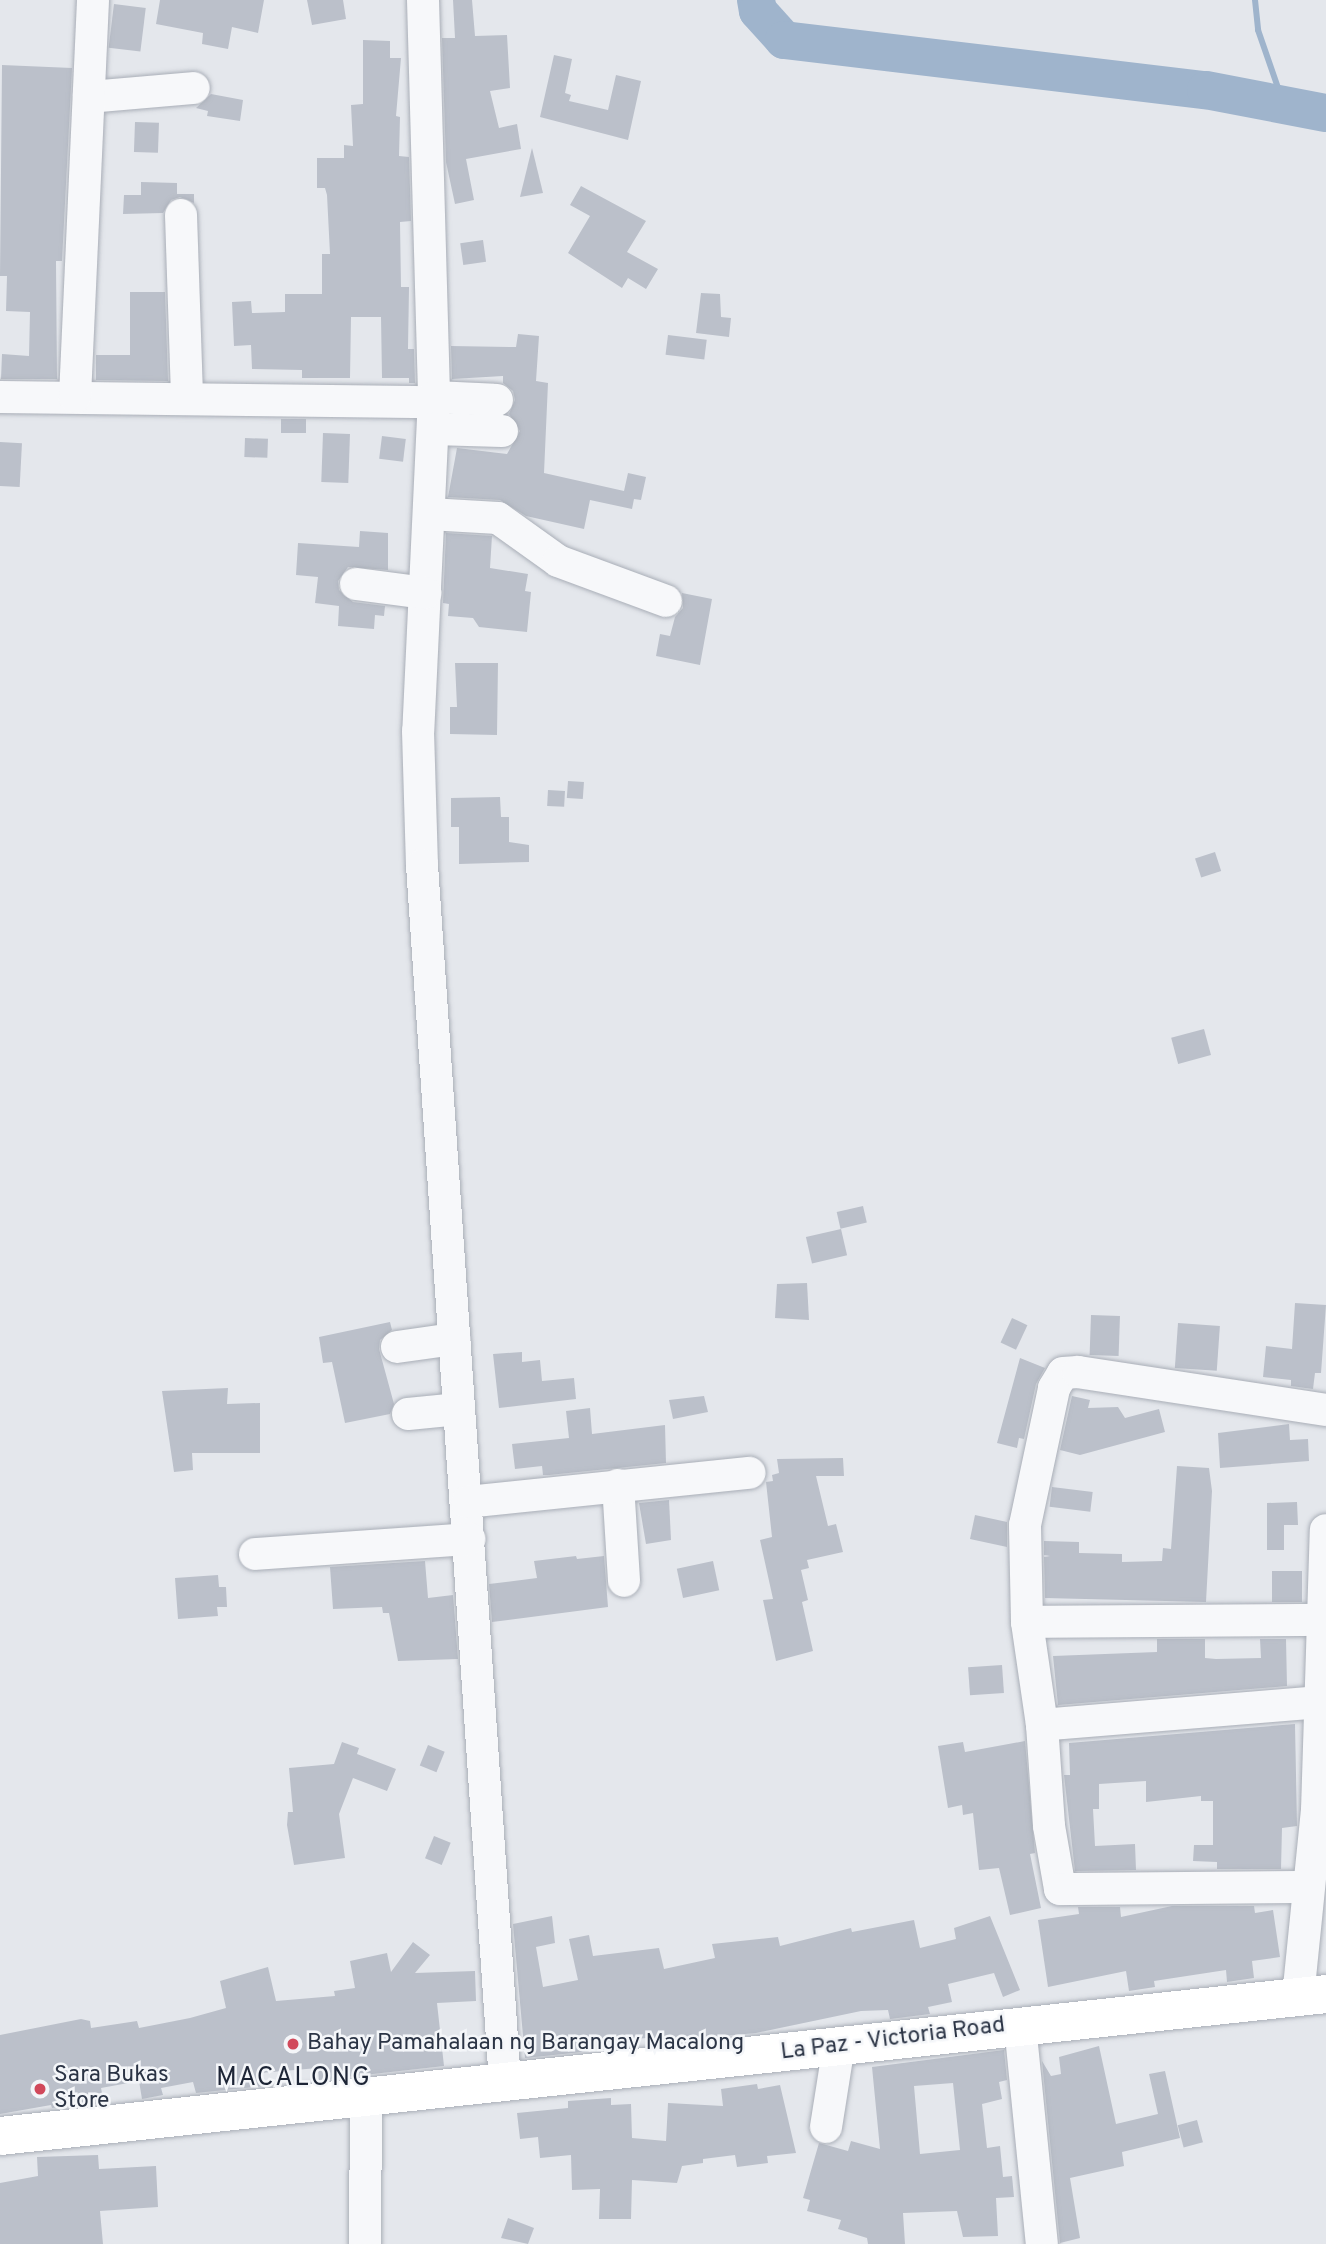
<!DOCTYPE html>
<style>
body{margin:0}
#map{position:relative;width:1326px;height:2244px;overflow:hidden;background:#e4e7ec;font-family:Overpass,sans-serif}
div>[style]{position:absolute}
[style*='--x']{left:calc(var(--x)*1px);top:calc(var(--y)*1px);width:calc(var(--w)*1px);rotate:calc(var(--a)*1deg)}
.stream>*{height:6px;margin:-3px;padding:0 3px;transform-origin:3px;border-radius:3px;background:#9fb4cc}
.river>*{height:38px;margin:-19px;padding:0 19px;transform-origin:19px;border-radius:19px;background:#9fb4cc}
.building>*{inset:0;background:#bbc0ca;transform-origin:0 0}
.roads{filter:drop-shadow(0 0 2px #a9aeb7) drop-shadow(0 0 2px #a9aeb7)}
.minor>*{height:32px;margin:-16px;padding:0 16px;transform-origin:16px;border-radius:16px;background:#f7f8fa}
.major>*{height:38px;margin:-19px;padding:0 19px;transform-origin:19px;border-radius:19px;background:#fff}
.dots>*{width:19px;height:19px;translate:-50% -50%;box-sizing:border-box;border:4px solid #f4f6f9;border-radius:50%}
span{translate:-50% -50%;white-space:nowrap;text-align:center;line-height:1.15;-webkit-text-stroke:5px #f4f6f9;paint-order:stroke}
.street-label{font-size:23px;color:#2b3445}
.poi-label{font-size:23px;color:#2b3445}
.left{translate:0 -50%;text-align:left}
.quarter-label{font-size:26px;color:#1d2536;letter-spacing:2px}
</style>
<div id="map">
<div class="stream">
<i style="--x:1255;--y:0;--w:30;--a:84"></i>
<i style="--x:1258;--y:30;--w:79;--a:70.9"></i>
</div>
<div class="river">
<i style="--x:756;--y:0;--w:11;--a:80"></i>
<i style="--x:758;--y:11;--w:39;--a:48"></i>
<i style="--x:784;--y:40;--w:425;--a:6.8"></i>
<i style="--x:1206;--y:90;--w:122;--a:10.9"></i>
</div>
<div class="building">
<i style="clip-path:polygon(160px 0,264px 0,258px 33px,232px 27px,228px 49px,202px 44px,203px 33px,156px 24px)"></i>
<i style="clip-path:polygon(307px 0,343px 0,346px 19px,312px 25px)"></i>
<i style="clip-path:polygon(453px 0,472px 0,475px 36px,507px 35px,510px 88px,490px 91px,499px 128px,517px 124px,521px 149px,466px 159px,474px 200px,455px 204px,446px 162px,442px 38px,455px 38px)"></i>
<i style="left:114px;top:4px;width:32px;height:44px;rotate:7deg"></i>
<i style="clip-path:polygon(363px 40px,390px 41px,390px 58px,401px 58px,396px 116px,400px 117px,399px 156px,409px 157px,411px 221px,400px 222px,401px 287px,409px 287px,408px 349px,414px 349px,415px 383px,409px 383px,409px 378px,382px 378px,381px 317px,351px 317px,350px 378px,302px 378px,302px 370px,252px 369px,251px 345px,234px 346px,232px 302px,251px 301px,252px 313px,285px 312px,285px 294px,322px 294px,322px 254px,330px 254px,327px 195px,325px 188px,317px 188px,317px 158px,344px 158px,344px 145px,353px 146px,351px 105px,363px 104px)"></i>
<i style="clip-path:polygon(554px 55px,572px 59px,565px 93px,571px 95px,569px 101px,608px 110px,616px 75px,641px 81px,628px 140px,540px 117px)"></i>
<i style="clip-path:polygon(2px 65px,72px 68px,62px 261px,56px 261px,57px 379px,1px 379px,2px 354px,29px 356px,30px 312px,6px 311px,7px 276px,0 276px)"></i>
<i style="clip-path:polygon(211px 94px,243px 100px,240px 121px,207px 116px,208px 111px,196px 108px)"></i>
<i style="left:135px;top:122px;width:24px;height:30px;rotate:2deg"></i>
<i style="clip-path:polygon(532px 148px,543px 193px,520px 197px)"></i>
<i style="clip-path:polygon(141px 182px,177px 183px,177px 194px,194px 194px,194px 203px,180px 197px,171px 200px,163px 213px,123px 214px,124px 195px,141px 195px)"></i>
<i style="clip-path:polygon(581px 186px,646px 221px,627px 252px,658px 269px,646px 289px,628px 278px,622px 288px,568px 253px,590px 216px,570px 205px)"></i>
<i style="left:483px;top:240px;width:22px;height:23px;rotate:82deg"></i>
<i style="clip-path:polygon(130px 292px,165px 292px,168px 381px,96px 380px,96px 355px,130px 355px)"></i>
<i style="clip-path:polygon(701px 293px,720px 294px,721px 317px,731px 318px,729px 337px,696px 333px)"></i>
<i style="clip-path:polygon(518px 334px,539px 336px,536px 381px,548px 383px,544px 473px,624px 491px,628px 473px,646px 477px,641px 500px,634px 499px,632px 509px,590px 500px,584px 529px,526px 516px,500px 500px,448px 497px,457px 448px,507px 454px,520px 431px,509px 414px,515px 400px,513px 391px,503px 383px,503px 376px,452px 379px,451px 346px,516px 347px)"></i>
<i style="left:668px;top:335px;width:39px;height:20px;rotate:7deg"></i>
<i style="left:281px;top:419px;width:25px;height:14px"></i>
<i style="left:323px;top:433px;width:27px;height:49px;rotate:2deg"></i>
<i style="left:382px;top:436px;width:24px;height:23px;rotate:7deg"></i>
<i style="left:245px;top:438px;width:23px;height:19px;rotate:2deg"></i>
<i style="left:0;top:442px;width:22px;height:44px;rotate:3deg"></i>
<i style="clip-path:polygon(360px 531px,388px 533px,388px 570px,348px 567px,338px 581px,339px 590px,353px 602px,385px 606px,384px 616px,375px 615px,374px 629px,338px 626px,339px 606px,315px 603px,318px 577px,296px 575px,298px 543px,359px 547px)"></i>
<i style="clip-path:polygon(446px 533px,492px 536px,490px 568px,528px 574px,525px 591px,531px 592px,527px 632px,479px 627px,473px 618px,448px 616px,449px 604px,443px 603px)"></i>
<i style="clip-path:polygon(682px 593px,712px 599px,700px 665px,656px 656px,660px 634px,670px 636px,675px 617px,683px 608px)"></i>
<i style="clip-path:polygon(455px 663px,498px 663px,497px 735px,450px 734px,450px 707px,457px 707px)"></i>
<i style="left:568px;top:781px;width:16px;height:17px;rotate:4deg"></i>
<i style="left:548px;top:790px;width:17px;height:16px;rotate:3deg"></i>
<i style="clip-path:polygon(500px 797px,501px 817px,509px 817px,509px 842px,529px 845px,529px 862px,459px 864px,459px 827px,451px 827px,451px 798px)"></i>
<i style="left:1215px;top:852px;width:20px;height:21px;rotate:72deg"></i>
<i style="left:1204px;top:1029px;width:27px;height:34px;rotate:75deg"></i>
<i style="left:863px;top:1206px;width:17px;height:27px;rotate:77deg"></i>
<i style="left:841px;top:1229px;width:27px;height:36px;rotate:77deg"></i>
<i style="clip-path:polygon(807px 1283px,809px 1320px,775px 1318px,777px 1284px)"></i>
<i style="clip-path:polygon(1295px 1303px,1326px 1305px,1321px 1373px,1315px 1373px,1313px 1389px,1291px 1386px,1291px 1380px,1263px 1377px,1266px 1346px,1292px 1349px)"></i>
<i style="left:1091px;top:1315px;width:29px;height:40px;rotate:2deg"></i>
<i style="left:1012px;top:1318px;width:17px;height:27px;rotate:25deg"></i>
<i style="clip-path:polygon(390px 1322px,392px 1330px,380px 1340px,379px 1349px,394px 1404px,390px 1414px,345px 1423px,332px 1362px,323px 1363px,319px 1337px)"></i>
<i style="left:1178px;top:1323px;width:42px;height:45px;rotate:4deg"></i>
<i style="clip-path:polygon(522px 1352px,522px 1362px,540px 1360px,542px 1381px,574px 1378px,576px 1399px,499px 1408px,493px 1354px)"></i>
<i style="clip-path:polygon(1020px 1358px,1045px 1368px,1036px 1384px,1024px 1439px,1019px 1438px,1017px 1448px,997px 1443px)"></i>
<i style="clip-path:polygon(228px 1388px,227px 1404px,260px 1403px,260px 1453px,192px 1453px,193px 1470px,174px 1472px,162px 1391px)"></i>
<i style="clip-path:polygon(704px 1396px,708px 1412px,673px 1419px,669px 1400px)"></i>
<i style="clip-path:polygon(1072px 1396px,1090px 1400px,1088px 1408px,1118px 1407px,1125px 1418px,1159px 1409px,1165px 1432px,1080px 1455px,1060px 1450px)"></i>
<i style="clip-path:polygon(590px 1408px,592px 1434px,665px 1425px,666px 1463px,549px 1475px,543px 1475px,542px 1466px,515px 1469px,512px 1444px,569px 1438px,566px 1411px)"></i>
<i style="clip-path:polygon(1289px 1424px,1290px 1440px,1308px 1439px,1309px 1461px,1220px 1468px,1218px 1433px)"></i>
<i style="clip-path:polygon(843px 1458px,844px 1476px,816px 1476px,828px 1526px,836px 1524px,843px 1552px,807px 1560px,809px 1568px,801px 1570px,808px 1600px,802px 1602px,813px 1651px,776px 1661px,763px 1600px,773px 1599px,760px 1540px,772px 1537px,766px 1482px,773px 1481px,772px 1475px,779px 1473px,777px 1459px)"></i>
<i style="clip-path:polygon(1177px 1466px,1209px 1468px,1212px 1491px,1206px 1602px,1045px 1598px,1044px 1557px,1050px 1556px,1044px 1555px,1044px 1541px,1079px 1542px,1079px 1553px,1122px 1554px,1122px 1562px,1162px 1561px,1163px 1548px,1171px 1549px)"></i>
<i style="left:1052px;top:1487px;width:41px;height:20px;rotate:7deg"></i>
<i style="clip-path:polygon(669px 1500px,671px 1540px,646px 1544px,639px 1503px)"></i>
<i style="clip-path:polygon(1297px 1502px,1298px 1525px,1284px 1525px,1284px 1550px,1267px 1550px,1267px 1503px)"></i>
<i style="clip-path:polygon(975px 1515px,1007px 1522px,1007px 1547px,970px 1539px)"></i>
<i style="clip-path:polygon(576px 1556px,577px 1559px,604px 1556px,608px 1607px,492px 1622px,489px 1584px,537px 1578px,534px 1561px)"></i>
<i style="clip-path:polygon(425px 1561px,428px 1598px,453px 1595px,458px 1659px,398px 1661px,389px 1613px,383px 1613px,382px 1607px,333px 1609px,330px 1567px)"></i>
<i style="left:713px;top:1561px;width:30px;height:37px;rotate:78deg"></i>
<i style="left:1272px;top:1571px;width:30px;height:31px"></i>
<i style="clip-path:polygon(218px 1575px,219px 1587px,226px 1587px,227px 1607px,217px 1607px,218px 1616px,178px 1619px,175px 1578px)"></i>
<i style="clip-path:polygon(1157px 1639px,1205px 1639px,1205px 1658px,1216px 1659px,1261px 1658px,1260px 1639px,1286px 1639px,1287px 1686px,1058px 1705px,1053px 1656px,1157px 1652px)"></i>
<i style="left:1002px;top:1665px;width:28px;height:34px;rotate:86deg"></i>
<i style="clip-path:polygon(1295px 1724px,1297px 1826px,1282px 1828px,1281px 1869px,1217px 1869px,1217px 1862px,1193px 1861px,1194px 1845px,1213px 1845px,1213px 1801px,1201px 1801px,1201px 1796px,1146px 1802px,1146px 1781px,1099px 1784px,1099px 1809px,1093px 1809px,1095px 1846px,1135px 1844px,1136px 1870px,1075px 1871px,1064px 1775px,1070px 1775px,1069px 1743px)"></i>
<i style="clip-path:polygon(1025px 1741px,1035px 1853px,1030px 1854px,1041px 1908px,1010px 1915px,999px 1868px,979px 1870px,973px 1813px,963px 1815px,962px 1805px,948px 1808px,938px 1746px,963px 1742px,965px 1752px)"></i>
<i style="clip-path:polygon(342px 1742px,359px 1748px,357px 1754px,396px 1769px,387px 1791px,353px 1778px,339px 1814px,345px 1858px,294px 1865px,287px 1825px,288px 1812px,293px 1812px,289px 1768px,334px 1764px)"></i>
<i style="left:428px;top:1745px;width:18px;height:22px;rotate:22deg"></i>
<i style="left:434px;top:1836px;width:18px;height:24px;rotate:22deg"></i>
<i style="clip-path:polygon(1172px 1906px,1254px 1906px,1255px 1913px,1273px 1910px,1280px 1957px,1252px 1961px,1254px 1978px,1227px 1982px,1226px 1970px,1154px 1981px,1155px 1987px,1129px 1991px,1126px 1971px,1048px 1987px,1038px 1920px,1079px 1914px,1078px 1907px,1120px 1907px,1121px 1917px)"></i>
<i style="clip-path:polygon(552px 1916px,555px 1943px,536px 1947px,543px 1987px,578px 1980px,569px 1939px,589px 1935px,593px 1956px,659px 1948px,664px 1969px,715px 1958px,712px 1944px,778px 1937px,780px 1946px,851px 1928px,852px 1932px,914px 1920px,920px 1948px,956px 1939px,954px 1928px,990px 1916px,1020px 1990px,1003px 1997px,994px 1973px,948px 1984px,952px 2002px,928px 2007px,930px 2014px,890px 2019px,888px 2010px,861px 2011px,756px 2033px,646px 2043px,646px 2038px,599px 2043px,600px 2049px,591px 2051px,525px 2058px,513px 1924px)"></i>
<i style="clip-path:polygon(413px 1942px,430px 1955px,415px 1973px,475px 1971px,476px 2001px,437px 2003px,444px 2066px,319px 2080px,318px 2068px,260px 2073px,263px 2086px,196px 2093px,193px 2082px,161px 2088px,163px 2095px,142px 2099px,139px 2081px,101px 2088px,104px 2103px,52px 2108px,51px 2105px,0 2114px,0 2035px,81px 2019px,90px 2021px,91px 2028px,137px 2021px,139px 2028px,190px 2018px,226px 2008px,220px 1981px,268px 1967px,276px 2001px,335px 1996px,334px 1991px,355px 1988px,350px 1961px,387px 1953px,391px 1972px)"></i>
<i style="clip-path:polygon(1099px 2046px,1116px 2124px,1158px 2114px,1149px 2074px,1165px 2071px,1180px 2138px,1122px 2152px,1124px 2166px,1070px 2178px,1080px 2238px,1060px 2243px,1042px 2061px,1051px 2076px,1061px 2074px,1059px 2057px)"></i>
<i style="clip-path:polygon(evenodd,1004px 2050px,1007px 2080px,999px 2082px,1002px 2099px,982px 2104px,987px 2148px,1000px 2146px,1003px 2177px,1012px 2176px,1014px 2197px,996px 2198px,998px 2236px,963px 2237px,957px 2211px,903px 2213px,905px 2244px,868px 2244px,867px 2238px,838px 2229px,841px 2220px,807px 2211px,810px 2200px,803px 2198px,819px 2143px,848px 2151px,851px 2141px,880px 2149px,872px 2067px,1004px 2050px,953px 2083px,960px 2150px,920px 2154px,914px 2086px,953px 2083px)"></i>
<i style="clip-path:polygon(757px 2084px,758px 2089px,780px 2085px,796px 2153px,767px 2156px,768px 2163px,737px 2167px,735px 2155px,703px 2159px,703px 2163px,682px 2166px,677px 2183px,632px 2180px,631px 2219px,599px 2219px,600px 2189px,572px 2190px,571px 2155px,540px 2158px,538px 2137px,520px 2139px,517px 2113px,568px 2108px,568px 2101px,611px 2098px,611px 2105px,631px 2104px,632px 2138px,666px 2141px,668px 2103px,723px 2106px,721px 2089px)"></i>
<i style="left:1197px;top:2120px;width:23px;height:20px;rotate:75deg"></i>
<i style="clip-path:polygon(98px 2155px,99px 2169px,156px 2166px,158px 2207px,100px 2211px,103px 2244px,0 2244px,0 2183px,38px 2176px,37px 2157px)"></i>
<i style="clip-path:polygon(508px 2218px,534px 2228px,528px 2244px,501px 2238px)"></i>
</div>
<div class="roads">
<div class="minor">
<i style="--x:423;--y:0;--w:397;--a:88.4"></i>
<i style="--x:434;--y:397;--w:334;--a:92.7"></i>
<i style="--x:418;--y:731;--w:134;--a:88.3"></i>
<i style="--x:422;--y:865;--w:1220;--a:86.1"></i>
<i style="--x:89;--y:97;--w:105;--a:-4.9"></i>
<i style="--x:181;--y:215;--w:184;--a:88.1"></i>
<i style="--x:0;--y:397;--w:434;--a:0.7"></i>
<i style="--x:75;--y:397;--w:397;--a:-87.4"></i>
<i style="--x:434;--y:397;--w:63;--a:2.7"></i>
<i style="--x:433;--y:429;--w:69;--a:1.7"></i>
<i style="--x:429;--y:514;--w:69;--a:3.3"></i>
<i style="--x:498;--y:518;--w:74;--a:35.6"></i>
<i style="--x:558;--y:561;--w:115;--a:20.3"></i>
<i style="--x:356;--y:584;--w:70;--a:7.4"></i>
<i style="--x:397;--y:1347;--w:58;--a:-8"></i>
<i style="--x:408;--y:1414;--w:51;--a:-5.6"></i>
<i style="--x:618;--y:1485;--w:96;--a:86.4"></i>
<i style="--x:467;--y:1502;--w:284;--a:-5.9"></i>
<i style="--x:255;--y:1554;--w:215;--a:-4"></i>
<i style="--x:1027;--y:1622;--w:294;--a:-0.4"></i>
<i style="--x:1320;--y:1702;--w:279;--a:175.3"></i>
<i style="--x:1042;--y:1725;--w:104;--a:-98.3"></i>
<i style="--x:1027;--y:1622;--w:97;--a:-91.2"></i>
<i style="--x:1025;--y:1525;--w:140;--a:-78"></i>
<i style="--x:1054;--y:1388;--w:17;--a:-59"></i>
<i style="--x:1063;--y:1373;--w:15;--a:-4"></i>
<i style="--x:1078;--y:1372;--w:251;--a:8.7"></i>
<i style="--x:1042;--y:1725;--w:101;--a:86"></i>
<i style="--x:1049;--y:1826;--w:64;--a:80.1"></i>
<i style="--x:1060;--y:1889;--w:248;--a:-0.5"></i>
<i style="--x:1298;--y:1997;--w:188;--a:-84.2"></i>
<i style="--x:1317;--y:1810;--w:280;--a:-88.2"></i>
<i style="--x:1020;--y:2025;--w:220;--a:84.3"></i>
<i style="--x:826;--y:2127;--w:83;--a:-81"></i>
<i style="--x:365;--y:2244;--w:146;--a:-89.6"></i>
</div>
<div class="major">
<i style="--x:0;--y:2136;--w:1334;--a:-6.11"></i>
</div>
</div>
<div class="dots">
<i style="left:293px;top:2044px;background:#d1495b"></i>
<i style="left:40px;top:2089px;background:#d1495b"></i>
</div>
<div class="street-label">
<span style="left:893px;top:2040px;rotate:-7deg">La Paz - Victoria Road</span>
</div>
<div class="poi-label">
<span class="left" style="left:307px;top:2044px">Bahay Pamahalaan ng Barangay Macalong</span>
<span class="left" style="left:54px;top:2089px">Sara Bukas<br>Store</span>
</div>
<div class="quarter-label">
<span style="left:294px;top:2079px">MACALONG</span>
</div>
</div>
